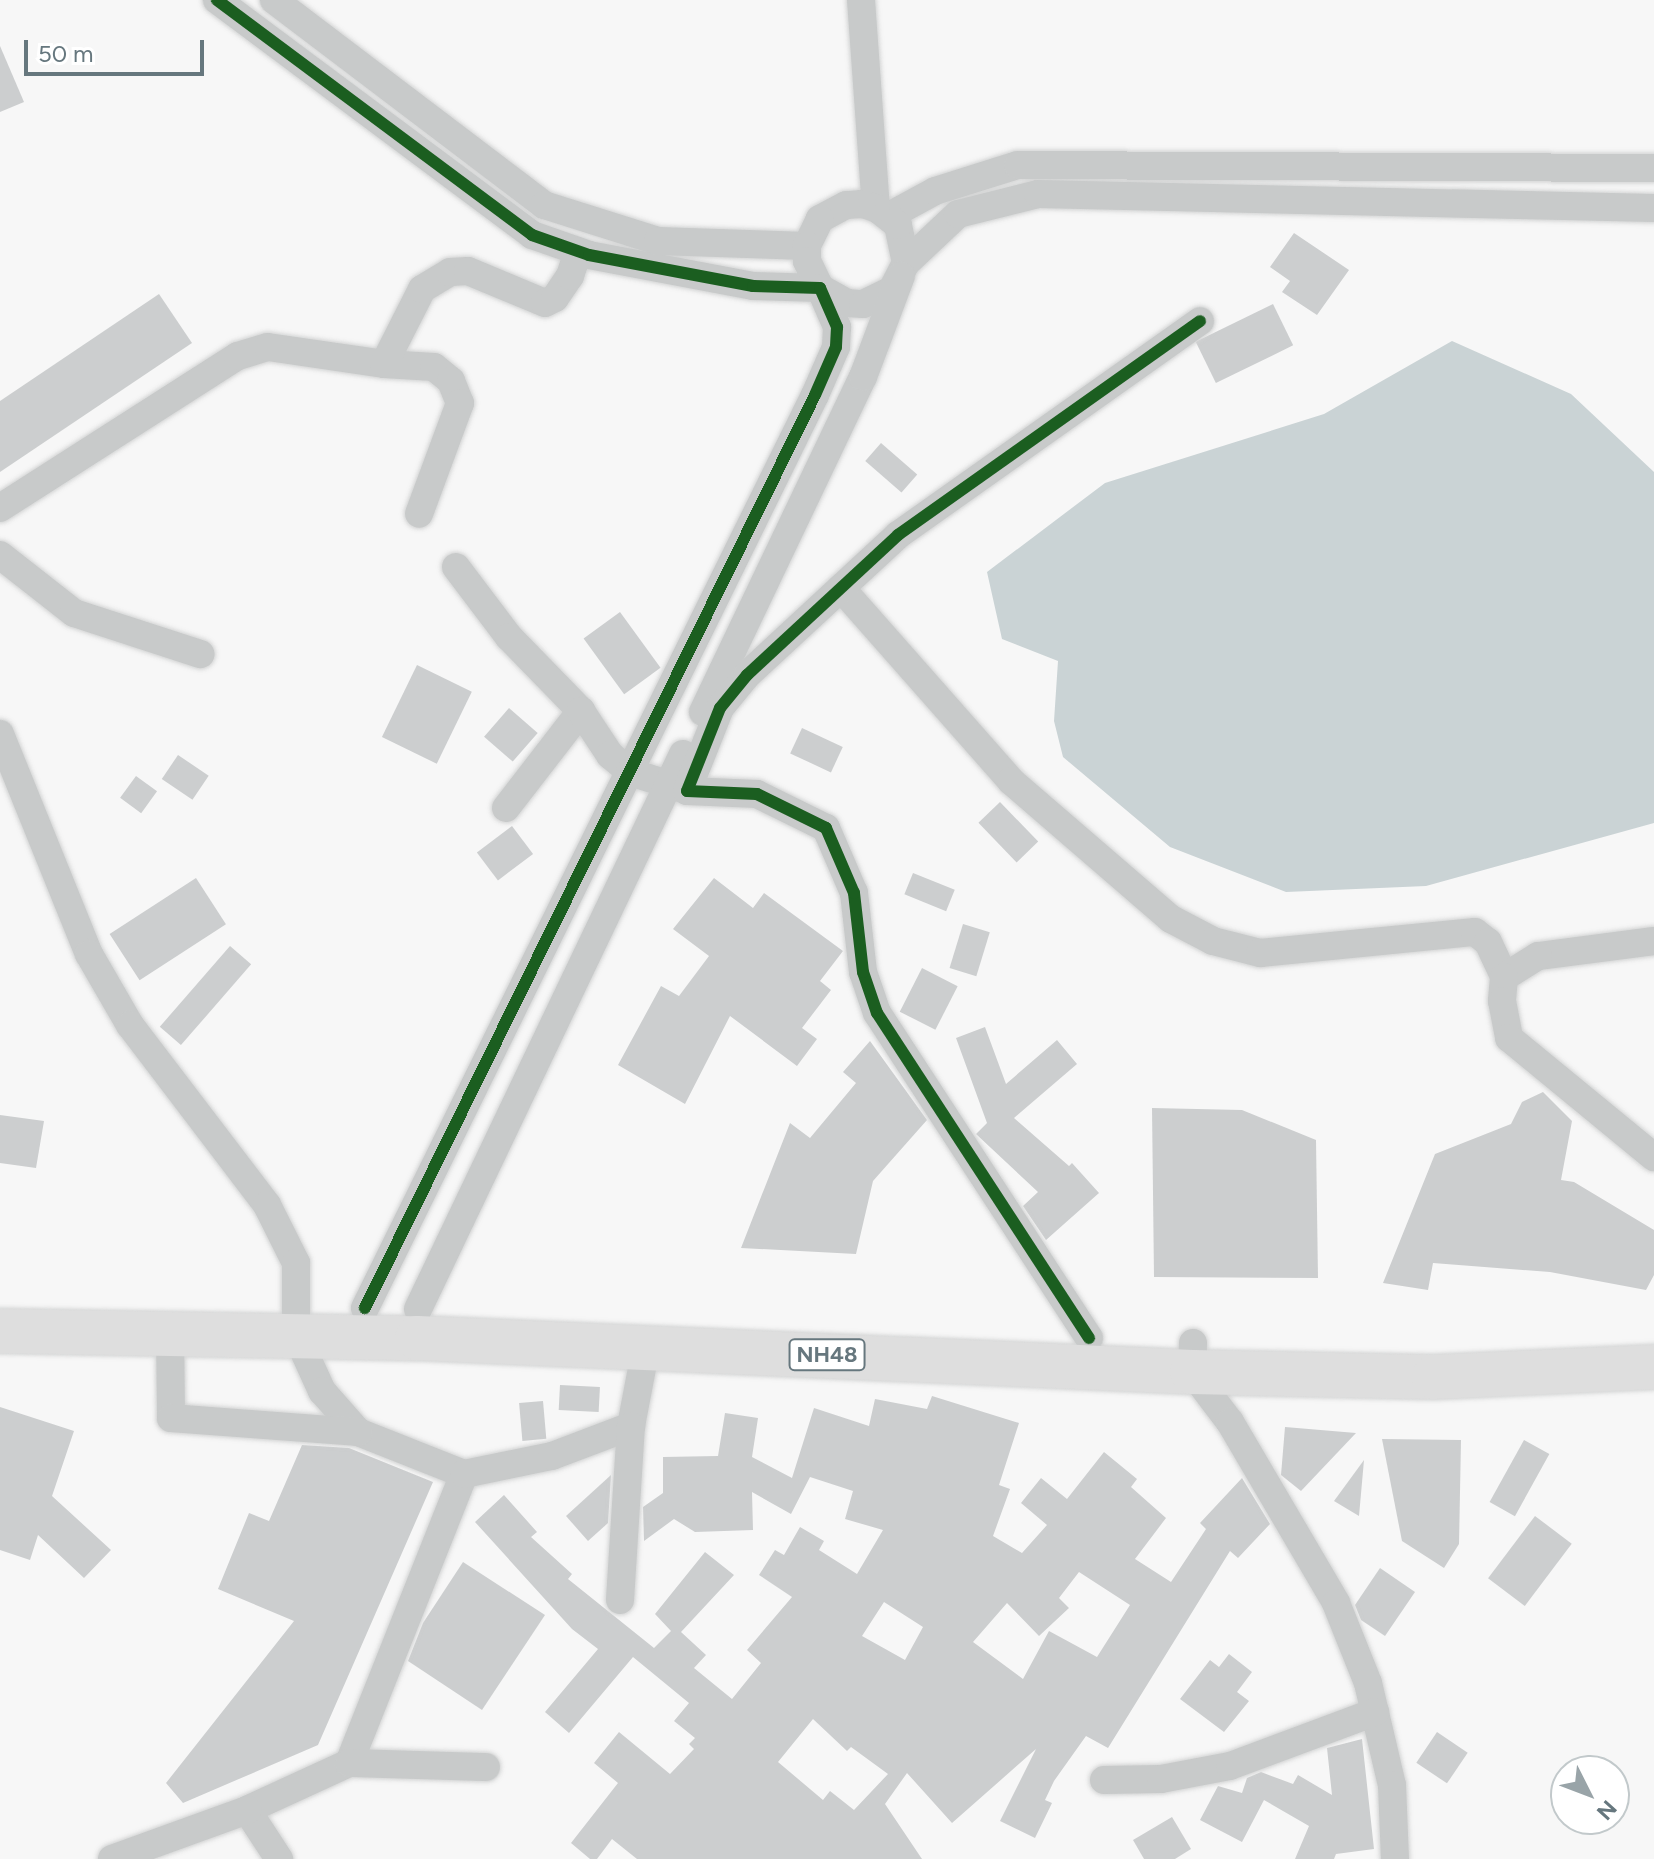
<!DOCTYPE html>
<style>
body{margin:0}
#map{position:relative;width:1654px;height:1859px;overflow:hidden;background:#f7f7f7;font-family:Figtree,sans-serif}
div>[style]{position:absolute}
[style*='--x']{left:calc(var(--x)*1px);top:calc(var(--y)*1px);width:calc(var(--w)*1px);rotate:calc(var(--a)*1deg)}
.water>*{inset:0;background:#cad3d5}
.building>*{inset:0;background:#cccecf;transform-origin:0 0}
.roads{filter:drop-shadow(0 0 2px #d3d4d4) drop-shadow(0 0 2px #d3d4d4)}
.street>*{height:28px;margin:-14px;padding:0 14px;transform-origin:14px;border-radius:14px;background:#c8caca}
.highway>*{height:44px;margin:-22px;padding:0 22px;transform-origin:22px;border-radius:22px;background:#dedede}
.cycleway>*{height:12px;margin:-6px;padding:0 6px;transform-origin:6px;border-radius:6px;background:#1b5e20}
span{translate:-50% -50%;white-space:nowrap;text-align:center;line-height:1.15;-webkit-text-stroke:8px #fff;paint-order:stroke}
.shield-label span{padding:2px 6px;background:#fff;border:2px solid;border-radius:6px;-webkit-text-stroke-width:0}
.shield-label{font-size:22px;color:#66777e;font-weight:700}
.north{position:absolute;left:1550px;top:1755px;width:80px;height:80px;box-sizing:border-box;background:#fff;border:2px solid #c2c9cb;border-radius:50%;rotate:132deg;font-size:22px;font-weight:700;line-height:32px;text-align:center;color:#66777e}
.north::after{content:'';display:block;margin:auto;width:28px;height:36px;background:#99a4a8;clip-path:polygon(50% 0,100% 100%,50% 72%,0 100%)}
.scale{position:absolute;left:24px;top:40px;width:180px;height:36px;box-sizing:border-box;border:4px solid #66777e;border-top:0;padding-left:10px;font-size:24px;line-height:28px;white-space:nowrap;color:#66777e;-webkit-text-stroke:6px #fff;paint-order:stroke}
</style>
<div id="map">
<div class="water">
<i style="clip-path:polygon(1452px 341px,1571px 394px,1654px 472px,1654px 823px,1426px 886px,1286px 892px,1170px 847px,1063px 757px,1054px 721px,1058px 661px,1002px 639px,987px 572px,1105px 483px,1324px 414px)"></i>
</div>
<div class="building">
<i style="clip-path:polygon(0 46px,24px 102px,0 112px)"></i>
<i style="clip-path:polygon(1294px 233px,1349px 270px,1317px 315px,1282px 292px,1290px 281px,1270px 267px)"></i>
<i style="clip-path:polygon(159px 294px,192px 343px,0 472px,0 401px)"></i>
<i style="left:1273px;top:304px;width:46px;height:86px;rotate:64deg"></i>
<i style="left:881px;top:443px;width:48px;height:24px;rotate:41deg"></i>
<i style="left:620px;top:612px;width:69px;height:45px;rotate:54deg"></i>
<i style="left:417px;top:665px;width:61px;height:80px;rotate:26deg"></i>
<i style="left:509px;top:708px;width:38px;height:38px;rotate:41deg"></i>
<i style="left:802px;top:728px;width:45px;height:28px;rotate:25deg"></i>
<i style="left:178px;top:755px;width:37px;height:29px;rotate:34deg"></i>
<i style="left:136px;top:776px;width:26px;height:27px;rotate:36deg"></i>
<i style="left:1000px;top:802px;width:55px;height:30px;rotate:46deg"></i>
<i style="left:512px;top:826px;width:35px;height:44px;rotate:53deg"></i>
<i style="left:913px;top:873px;width:45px;height:23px;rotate:22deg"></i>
<i style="left:196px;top:878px;width:55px;height:103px;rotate:57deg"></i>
<i style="clip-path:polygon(714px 878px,753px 908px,764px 893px,843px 951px,820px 981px,831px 990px,802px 1028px,817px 1039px,797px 1066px,730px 1016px,685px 1104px,618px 1065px,661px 986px,679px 996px,709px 956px,673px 929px)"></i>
<i style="left:963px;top:924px;width:28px;height:46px;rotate:17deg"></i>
<i style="left:230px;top:946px;width:28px;height:107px;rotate:41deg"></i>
<i style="left:922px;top:968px;width:40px;height:49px;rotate:27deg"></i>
<i style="clip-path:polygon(985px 1027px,1006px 1084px,1057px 1040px,1077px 1064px,1014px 1118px,1069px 1166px,1072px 1163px,1099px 1193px,1046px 1240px,1023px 1206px,1038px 1192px,976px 1134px,987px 1123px,956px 1038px)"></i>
<i style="clip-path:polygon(870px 1041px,927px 1120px,873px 1181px,856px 1254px,741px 1248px,790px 1123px,810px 1138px,856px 1083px,843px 1072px)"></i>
<i style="clip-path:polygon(1543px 1092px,1572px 1121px,1561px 1180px,1574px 1182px,1654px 1230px,1654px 1275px,1646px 1290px,1550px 1272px,1433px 1263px,1428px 1290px,1383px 1283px,1435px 1154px,1511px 1124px,1522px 1102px)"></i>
<i style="clip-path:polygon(1152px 1108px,1242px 1110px,1316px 1140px,1318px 1278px,1154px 1277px)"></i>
<i style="clip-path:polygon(0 1115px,44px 1121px,36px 1168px,0 1163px)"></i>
<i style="left:560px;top:1385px;width:40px;height:25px;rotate:3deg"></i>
<i style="clip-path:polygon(evenodd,932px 1396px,1019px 1423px,999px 1485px,1010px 1489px,993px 1536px,1022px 1553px,1047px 1525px,1021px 1503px,1041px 1478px,1067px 1499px,1104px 1452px,1137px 1479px,1131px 1487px,1166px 1518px,1135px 1559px,1171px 1582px,1206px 1529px,1200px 1523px,1242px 1478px,1270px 1524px,1238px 1558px,1230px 1551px,1108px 1748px,1086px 1736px,1054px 1781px,1045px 1800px,1052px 1803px,1035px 1838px,1000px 1821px,1036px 1749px,952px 1823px,907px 1773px,885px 1804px,922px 1859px,637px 1859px,612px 1839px,597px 1859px,590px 1859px,571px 1843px,618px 1783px,594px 1763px,619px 1732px,670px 1774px,694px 1749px,689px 1744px,695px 1738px,674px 1721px,689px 1703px,633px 1657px,569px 1733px,545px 1712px,598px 1649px,572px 1629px,475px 1522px,504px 1495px,537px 1532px,531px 1537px,572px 1574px,568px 1579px,654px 1648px,671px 1631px,655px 1614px,705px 1552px,734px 1575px,681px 1632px,706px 1655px,694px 1668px,732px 1699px,761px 1663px,747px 1650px,792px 1597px,759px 1575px,775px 1550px,784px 1555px,800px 1527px,824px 1541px,819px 1550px,857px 1574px,883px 1530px,845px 1519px,853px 1491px,810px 1477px,791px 1514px,752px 1492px,753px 1530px,695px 1532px,674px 1519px,644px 1541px,643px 1507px,663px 1493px,663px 1457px,718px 1456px,725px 1413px,758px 1418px,752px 1457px,792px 1478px,814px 1408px,869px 1426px,875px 1399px,927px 1409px,932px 1396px,1079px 1572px,1130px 1605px,1097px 1657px,1049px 1631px,1023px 1679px,973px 1642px,1007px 1603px,1039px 1636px,1069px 1608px,1059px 1598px,1079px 1572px,932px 1396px,884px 1602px,923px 1627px,905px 1660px,862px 1636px,884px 1602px,932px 1396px,813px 1719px,847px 1751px,851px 1747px,888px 1774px,854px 1810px,830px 1791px,823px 1800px,778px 1762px,813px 1719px)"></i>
<i style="left:543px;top:1401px;width:38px;height:24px;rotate:85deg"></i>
<i style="clip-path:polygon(0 1407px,74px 1431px,52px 1496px,111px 1550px,84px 1578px,38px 1535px,30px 1560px,0 1550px)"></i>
<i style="clip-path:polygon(1285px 1427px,1356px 1433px,1301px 1491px,1281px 1475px)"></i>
<i style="clip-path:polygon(1382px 1439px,1461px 1440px,1459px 1544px,1444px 1568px,1402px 1541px)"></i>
<i style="left:1524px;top:1440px;width:29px;height:71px;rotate:29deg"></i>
<i style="clip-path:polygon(302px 1445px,349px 1448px,433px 1482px,318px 1745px,183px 1803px,166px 1783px,294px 1621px,218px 1589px,249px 1513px,269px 1521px)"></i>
<i style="clip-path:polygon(1364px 1460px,1359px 1516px,1334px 1501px)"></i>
<i style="clip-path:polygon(611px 1475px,608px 1523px,588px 1541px,566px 1516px)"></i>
<i style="left:1535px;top:1516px;width:46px;height:78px;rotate:37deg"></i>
<i style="clip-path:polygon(463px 1562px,545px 1615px,482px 1710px,408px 1661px,423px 1623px)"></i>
<i style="clip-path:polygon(1380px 1568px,1415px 1592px,1385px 1636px,1361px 1620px,1355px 1605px)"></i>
<i style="clip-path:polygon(1229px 1654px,1252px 1672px,1237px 1692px,1249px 1701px,1224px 1732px,1180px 1699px,1210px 1660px,1219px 1667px)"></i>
<i style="left:1437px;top:1732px;width:37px;height:37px;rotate:34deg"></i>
<i style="clip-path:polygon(1362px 1739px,1374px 1849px,1336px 1854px,1334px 1859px,1295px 1859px,1309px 1826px,1264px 1800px,1242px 1842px,1200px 1820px,1218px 1786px,1242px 1793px,1247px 1778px,1261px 1772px,1293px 1784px,1298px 1775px,1332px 1795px,1327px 1748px)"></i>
<i style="clip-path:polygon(1172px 1817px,1191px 1849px,1175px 1859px,1144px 1859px,1133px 1840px)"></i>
</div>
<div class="roads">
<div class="street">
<i style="--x:217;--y:0;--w:393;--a:36.7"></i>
<i style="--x:532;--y:235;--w:60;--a:19.3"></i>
<i style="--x:589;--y:255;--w:167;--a:10.7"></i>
<i style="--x:753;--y:286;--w:67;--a:1.7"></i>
<i style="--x:820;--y:288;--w:43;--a:66.4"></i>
<i style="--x:837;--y:327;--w:20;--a:93"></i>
<i style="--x:836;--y:347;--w:52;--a:113.6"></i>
<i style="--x:815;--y:395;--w:1018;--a:116.24"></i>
<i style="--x:274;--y:0;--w:339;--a:37.2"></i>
<i style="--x:544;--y:205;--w:120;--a:17.5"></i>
<i style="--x:658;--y:241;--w:149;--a:1.9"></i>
<i style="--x:861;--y:0;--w:209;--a:85.9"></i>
<i style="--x:889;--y:216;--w:52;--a:-28.5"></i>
<i style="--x:935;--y:191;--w:87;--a:-17.4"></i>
<i style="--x:1018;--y:165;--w:636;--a:0.27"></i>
<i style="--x:906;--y:263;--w:39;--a:-102"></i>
<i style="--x:898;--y:225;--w:28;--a:-142"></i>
<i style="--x:876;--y:208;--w:15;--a:-164"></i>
<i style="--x:862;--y:204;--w:16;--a:176"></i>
<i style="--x:846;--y:205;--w:30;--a:152"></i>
<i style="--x:820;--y:219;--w:30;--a:116"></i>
<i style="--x:807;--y:246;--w:15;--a:90"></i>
<i style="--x:807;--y:261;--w:30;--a:64"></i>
<i style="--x:820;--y:288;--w:31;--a:29"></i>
<i style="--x:847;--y:303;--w:16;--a:4"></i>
<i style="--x:863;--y:304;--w:32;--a:-26"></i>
<i style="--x:892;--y:290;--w:30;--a:-63"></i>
<i style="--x:906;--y:263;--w:71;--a:-43.3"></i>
<i style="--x:958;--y:214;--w:82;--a:-14"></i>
<i style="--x:1038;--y:194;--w:616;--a:1.3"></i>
<i style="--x:384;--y:364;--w:50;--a:3.4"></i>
<i style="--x:434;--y:367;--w:22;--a:39"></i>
<i style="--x:451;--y:381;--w:24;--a:68"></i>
<i style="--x:460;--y:403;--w:118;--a:110.3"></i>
<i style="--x:0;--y:508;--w:282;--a:-32.6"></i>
<i style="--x:238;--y:356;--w:31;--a:-17"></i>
<i style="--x:268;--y:347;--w:117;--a:8.3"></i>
<i style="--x:384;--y:364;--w:84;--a:-63.1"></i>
<i style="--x:422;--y:289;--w:33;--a:-31"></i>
<i style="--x:450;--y:272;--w:18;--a:-3"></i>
<i style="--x:468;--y:271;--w:83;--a:22.6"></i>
<i style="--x:545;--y:303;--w:11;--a:-27"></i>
<i style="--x:555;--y:298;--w:27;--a:-56"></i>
<i style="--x:570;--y:276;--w:26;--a:-72"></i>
<i style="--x:0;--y:555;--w:94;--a:38.1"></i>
<i style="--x:74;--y:613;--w:133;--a:18"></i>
<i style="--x:456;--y:567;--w:88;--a:52.9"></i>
<i style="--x:509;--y:637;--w:103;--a:45.8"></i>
<i style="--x:841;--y:588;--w:257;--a:48.6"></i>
<i style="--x:1011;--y:781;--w:211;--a:40.8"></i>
<i style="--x:1171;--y:919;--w:47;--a:27.6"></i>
<i style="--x:1213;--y:941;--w:49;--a:14.3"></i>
<i style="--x:1260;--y:953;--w:216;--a:-5.6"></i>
<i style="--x:1475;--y:932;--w:16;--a:38"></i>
<i style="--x:1488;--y:942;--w:38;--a:65"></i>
<i style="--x:703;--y:712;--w:371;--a:-64.5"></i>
<i style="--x:863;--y:377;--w:108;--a:-69.4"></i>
<i style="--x:0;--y:734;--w:237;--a:68"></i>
<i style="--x:89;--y:954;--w:82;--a:60"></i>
<i style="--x:130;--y:1025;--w:226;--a:52.7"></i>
<i style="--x:267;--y:1205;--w:65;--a:63.4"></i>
<i style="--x:296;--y:1263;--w:71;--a:90"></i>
<i style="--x:296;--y:1334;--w:63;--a:65.5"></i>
<i style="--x:322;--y:1391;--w:55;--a:48.7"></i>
<i style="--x:358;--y:1432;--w:114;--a:21.6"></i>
<i style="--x:464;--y:1474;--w:311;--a:111.7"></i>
<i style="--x:349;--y:1763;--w:112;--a:155.3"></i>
<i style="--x:247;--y:1810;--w:59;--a:56.9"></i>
<i style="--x:506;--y:808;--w:123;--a:-52.3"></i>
<i style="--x:581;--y:711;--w:53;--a:56.6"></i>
<i style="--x:610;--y:755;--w:26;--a:40"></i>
<i style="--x:630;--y:772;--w:59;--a:17.8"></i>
<i style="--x:1654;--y:941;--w:117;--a:172.6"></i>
<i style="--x:1538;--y:956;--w:40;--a:148"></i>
<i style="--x:1504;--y:977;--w:24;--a:95"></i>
<i style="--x:1502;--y:1001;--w:38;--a:79"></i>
<i style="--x:1509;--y:1038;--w:188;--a:39.4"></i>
<i style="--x:418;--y:1309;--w:615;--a:-64.48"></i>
<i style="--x:170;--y:1332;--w:86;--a:89.3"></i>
<i style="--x:171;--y:1418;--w:188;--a:4.3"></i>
<i style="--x:1089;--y:1338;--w:388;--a:-123.1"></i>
<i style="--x:877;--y:1013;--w:43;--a:-108.9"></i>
<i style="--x:863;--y:972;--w:80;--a:-96.5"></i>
<i style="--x:854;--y:893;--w:71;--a:-113.3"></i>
<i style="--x:826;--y:828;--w:77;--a:-153.8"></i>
<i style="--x:757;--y:794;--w:70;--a:-177.5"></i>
<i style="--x:687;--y:791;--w:89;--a:-68.3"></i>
<i style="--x:720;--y:708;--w:43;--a:-50.7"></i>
<i style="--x:747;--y:675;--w:206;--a:-42.8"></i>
<i style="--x:898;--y:535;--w:370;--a:-35.3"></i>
<i style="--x:1193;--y:1343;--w:29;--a:92"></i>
<i style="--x:1192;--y:1372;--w:63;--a:52.8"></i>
<i style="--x:1230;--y:1422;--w:210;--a:59.6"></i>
<i style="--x:1336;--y:1603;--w:86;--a:68.2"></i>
<i style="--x:1368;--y:1683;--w:105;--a:76.8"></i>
<i style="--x:1392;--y:1785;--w:74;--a:87.7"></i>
<i style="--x:464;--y:1474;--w:90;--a:-11.6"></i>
<i style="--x:552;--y:1456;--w:85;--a:-20.8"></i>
<i style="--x:631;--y:1426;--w:80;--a:-79.2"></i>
<i style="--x:620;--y:1600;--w:174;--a:-86.4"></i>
<i style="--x:349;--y:1763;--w:137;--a:1.7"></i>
<i style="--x:1104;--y:1780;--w:57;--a:-1"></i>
<i style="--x:1161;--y:1779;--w:70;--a:-10.7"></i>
<i style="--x:1230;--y:1766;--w:155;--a:-20.4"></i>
<i style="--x:112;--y:1859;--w:144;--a:-19.9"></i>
</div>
<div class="highway">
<i style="--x:0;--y:1331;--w:417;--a:1"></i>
<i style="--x:417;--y:1338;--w:776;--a:2.51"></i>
<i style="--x:1192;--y:1372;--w:242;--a:1.2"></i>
<i style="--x:1434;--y:1377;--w:220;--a:-2.6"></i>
</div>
</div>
<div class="cycleway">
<i style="--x:217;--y:0;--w:393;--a:36.7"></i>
<i style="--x:532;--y:235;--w:60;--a:19.3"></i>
<i style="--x:589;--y:255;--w:167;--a:10.7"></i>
<i style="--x:753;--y:286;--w:67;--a:1.7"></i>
<i style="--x:820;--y:288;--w:43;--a:66.4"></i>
<i style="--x:837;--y:327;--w:20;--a:93"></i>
<i style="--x:836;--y:347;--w:52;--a:113.6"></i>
<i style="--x:815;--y:395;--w:1018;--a:116.24"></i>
<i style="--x:1089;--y:1338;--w:388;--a:-123.1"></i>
<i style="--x:877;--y:1013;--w:43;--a:-108.9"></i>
<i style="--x:863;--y:972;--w:80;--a:-96.5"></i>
<i style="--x:854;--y:893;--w:71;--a:-113.3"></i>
<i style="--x:826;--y:828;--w:77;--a:-153.8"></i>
<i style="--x:757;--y:794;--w:70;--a:-177.5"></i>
<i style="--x:687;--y:791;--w:89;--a:-68.3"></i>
<i style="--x:720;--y:708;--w:43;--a:-50.7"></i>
<i style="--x:747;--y:675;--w:206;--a:-42.8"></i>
<i style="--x:898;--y:535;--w:370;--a:-35.3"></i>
</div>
<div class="shield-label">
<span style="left:827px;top:1355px">NH48</span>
</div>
<div class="north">N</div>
<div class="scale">50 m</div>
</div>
